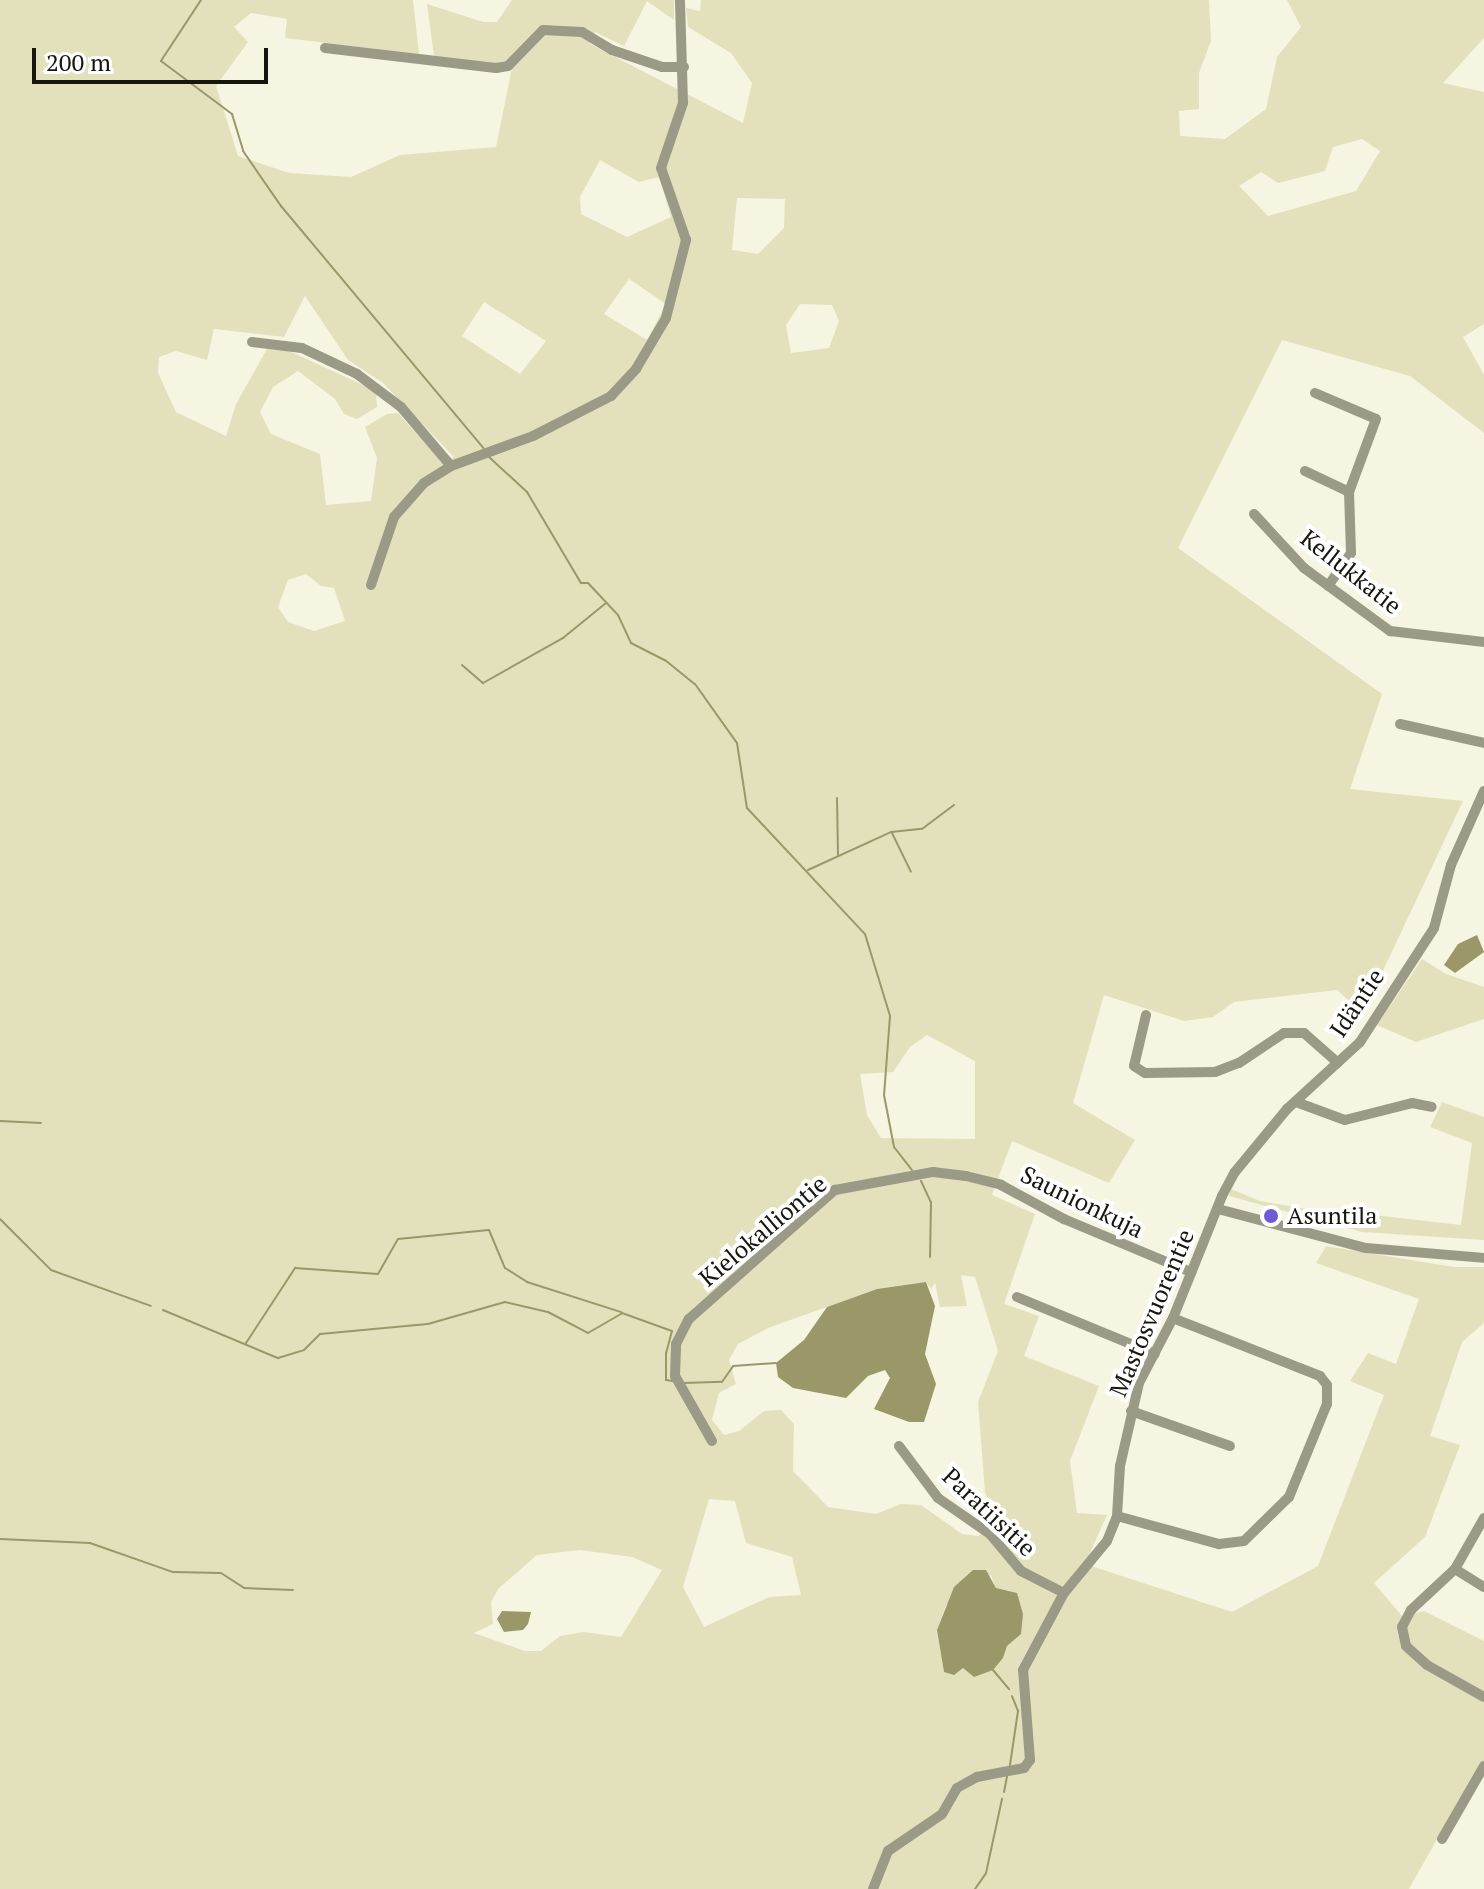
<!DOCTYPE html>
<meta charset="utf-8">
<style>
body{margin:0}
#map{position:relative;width:1484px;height:1889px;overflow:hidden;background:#f5f5e1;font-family:"PT Serif",serif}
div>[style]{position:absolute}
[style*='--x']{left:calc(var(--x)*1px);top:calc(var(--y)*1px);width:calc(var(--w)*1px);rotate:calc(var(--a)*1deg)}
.green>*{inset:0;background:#e3e1bc}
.water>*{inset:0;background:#9a9869}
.stream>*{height:2px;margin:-1px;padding:0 1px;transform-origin:1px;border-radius:1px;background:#9a9869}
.minor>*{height:10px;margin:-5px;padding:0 5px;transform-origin:5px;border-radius:5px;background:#9b9a86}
.dots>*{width:22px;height:22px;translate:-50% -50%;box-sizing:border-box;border:4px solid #fff;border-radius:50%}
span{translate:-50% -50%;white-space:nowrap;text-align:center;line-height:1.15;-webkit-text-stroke:8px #fff;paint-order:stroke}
.street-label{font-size:24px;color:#16160f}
.poi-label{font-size:24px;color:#16160f}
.left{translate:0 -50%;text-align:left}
.scale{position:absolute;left:32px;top:48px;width:236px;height:36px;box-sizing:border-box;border:4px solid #16160f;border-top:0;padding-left:10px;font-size:24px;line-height:28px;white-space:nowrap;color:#16160f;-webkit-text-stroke:6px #fff;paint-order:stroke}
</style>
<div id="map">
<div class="green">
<i style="clip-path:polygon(evenodd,0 0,413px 0,419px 54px,285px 38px,287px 19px,251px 13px,234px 27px,248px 42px,216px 86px,238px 156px,289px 173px,351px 177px,400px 155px,496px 147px,512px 68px,434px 56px,427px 4px,483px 22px,497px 22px,512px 0,674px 0,674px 20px,647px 1px,624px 46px,595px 32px,590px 44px,743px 123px,752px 83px,731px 53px,688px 27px,686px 8px,700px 11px,701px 0,1209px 0,1211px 41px,1199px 73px,1199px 109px,1179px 111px,1180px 136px,1225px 139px,1266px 109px,1277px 57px,1301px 27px,1287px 0,1484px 0,1484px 38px,1443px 83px,1484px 92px,1484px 324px,1463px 337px,1484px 375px,1484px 433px,1410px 376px,1282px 340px,1178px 548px,1382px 694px,1350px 789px,1463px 801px,1363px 1013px,1337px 990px,1234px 1002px,1213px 1017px,1184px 1021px,1104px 995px,1073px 1103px,1135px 1140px,1109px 1183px,1012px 1141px,992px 1195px,1035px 1214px,1004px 1304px,1039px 1316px,1024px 1356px,1099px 1386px,1070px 1461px,1077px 1513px,1107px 1515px,1085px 1564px,1232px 1612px,1318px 1566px,1384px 1395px,1350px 1381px,1368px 1353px,1396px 1364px,1419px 1299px,1316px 1263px,1326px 1246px,1454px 1267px,1484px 1267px,1484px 1323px,1462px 1342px,1430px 1436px,1460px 1445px,1425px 1537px,1374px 1583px,1402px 1616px,1424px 1611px,1484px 1641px,1484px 1778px,1473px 1775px,1409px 1889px,0 1889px,0 0,1362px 139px,1380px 151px,1356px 191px,1268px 216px,1239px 186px,1261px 172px,1278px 183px,1325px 171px,1333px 147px,1362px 139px,0 0,600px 160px,639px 182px,659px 177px,671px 217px,627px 237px,581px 214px,580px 197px,600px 160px,0 0,737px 198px,785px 199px,784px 228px,758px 254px,732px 250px,737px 198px,0 0,629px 279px,666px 304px,647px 340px,604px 314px,629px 279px,0 0,305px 296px,348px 360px,383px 383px,454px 457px,442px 462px,398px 413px,387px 414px,365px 427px,377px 458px,371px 501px,326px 505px,320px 454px,271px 434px,260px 412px,273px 387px,298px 371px,335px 399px,344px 414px,357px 419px,377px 407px,376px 391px,287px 350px,267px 349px,236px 404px,226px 436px,176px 412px,158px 373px,159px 357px,176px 351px,207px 360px,214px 329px,284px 337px,305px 296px,0 0,484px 302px,546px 341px,520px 374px,462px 336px,484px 302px,0 0,800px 304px,832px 305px,839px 321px,829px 348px,791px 353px,786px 325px,800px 304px,0 0,306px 574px,321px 586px,334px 588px,345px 621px,314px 631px,288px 622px,278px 607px,288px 580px,306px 574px,0 0,927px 1035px,975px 1061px,975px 1139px,881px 1138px,867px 1115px,860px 1074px,893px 1072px,910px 1047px,927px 1035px,0 0,961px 1275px,975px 1277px,998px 1351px,978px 1402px,985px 1492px,998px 1525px,978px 1536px,962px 1534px,921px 1505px,901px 1504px,876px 1514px,828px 1507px,793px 1471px,794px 1424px,781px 1410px,764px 1411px,739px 1431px,724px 1435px,712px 1420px,719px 1393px,736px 1384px,729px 1360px,738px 1344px,768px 1328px,877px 1289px,926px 1282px,931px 1289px,935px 1283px,940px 1307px,967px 1306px,961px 1275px,0 0,709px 1499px,735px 1501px,746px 1543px,792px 1557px,801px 1595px,769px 1597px,704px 1627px,683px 1587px,709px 1499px,0 0,580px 1550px,632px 1557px,662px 1570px,621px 1637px,583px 1632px,560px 1636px,541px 1651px,525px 1651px,474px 1633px,493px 1624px,491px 1602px,499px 1588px,537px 1555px,580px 1550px,0 0,991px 1575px,996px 1589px,1017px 1593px,1021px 1633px,1007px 1646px,1003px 1658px,980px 1672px,963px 1668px,944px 1672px,937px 1630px,946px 1605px,991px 1575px)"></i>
<i style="clip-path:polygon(1422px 959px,1446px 974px,1484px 987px,1484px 1019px,1416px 1042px,1377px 1025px)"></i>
<i style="clip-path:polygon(1442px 1102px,1484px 1117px,1484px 1240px,1362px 1232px,1229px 1196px,1231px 1189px,1260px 1201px,1364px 1219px,1364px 1214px,1461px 1225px,1472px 1143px,1430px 1127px)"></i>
</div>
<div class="water">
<i style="clip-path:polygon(1477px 935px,1484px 952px,1455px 973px,1444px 965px,1458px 944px)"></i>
<i style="clip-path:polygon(926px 1282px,935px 1306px,925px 1354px,936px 1384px,924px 1422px,909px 1422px,874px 1409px,890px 1378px,885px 1370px,868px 1376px,846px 1398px,793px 1388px,778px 1377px,776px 1363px,804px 1340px,827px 1307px,877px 1289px)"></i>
<i style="clip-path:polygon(973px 1570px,986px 1570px,996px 1588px,1017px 1593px,1023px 1614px,1021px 1634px,1007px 1646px,1003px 1658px,993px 1670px,974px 1677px,963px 1668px,954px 1675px,944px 1672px,937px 1630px,954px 1587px)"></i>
<i style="clip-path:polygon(502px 1611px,531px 1612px,528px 1624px,523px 1630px,504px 1632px,497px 1619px)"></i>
</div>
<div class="stream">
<i style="--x:201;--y:0;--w:73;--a:123.3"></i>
<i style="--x:161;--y:61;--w:89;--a:36.7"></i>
<i style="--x:232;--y:114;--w:39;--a:73"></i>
<i style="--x:243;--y:151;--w:67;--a:55.4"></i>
<i style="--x:281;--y:206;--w:317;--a:50.1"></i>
<i style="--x:489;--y:457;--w:52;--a:42.6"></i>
<i style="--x:527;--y:492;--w:106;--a:59.3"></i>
<i style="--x:581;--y:583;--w:7;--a:0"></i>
<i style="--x:588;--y:583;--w:44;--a:46.8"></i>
<i style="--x:618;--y:615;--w:31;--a:65"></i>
<i style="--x:631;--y:643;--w:38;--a:27"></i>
<i style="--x:665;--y:660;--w:38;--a:39"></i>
<i style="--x:695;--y:684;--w:72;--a:54.6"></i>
<i style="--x:737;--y:743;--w:66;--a:81.3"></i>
<i style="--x:747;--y:808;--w:173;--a:46.9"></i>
<i style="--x:865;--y:934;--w:86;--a:73"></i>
<i style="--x:890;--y:1016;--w:79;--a:94.3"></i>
<i style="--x:884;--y:1095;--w:53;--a:79.1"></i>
<i style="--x:894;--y:1147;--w:29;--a:52"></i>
<i style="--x:462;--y:665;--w:28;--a:41"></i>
<i style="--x:483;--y:683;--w:92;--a:-29.4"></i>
<i style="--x:563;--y:638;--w:55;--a:-39.1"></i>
<i style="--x:837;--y:798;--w:58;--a:89"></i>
<i style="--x:892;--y:833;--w:43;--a:64"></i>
<i style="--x:808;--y:870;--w:91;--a:-24.6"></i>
<i style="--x:891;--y:832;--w:31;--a:-6"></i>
<i style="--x:922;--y:829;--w:40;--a:-37"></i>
<i style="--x:0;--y:1121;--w:41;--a:2.8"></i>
<i style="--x:921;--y:1181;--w:23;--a:65"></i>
<i style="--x:931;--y:1202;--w:55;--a:91"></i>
<i style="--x:0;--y:1219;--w:72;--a:45"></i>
<i style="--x:51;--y:1270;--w:106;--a:19.8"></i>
<i style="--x:163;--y:1310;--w:125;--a:22.7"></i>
<i style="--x:278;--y:1358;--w:27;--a:-17"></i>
<i style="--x:304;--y:1350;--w:23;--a:-45"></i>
<i style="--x:320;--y:1334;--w:108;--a:-5.3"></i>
<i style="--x:428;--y:1324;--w:80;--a:-15.9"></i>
<i style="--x:505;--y:1302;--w:44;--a:13.1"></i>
<i style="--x:548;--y:1312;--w:45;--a:27.7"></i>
<i style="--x:588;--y:1333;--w:39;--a:-30"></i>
<i style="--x:622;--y:1313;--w:53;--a:19.8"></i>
<i style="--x:672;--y:1331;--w:23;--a:105"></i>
<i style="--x:666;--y:1353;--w:27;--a:90"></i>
<i style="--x:666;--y:1380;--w:7;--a:8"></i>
<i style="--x:246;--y:1343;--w:90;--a:-56.8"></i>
<i style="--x:295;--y:1268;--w:83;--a:4.1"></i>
<i style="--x:378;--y:1274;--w:40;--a:-60.3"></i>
<i style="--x:398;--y:1239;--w:91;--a:-5.6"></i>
<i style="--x:489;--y:1230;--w:41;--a:67.2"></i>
<i style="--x:505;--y:1268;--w:26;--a:32"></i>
<i style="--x:527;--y:1282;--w:99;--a:17.7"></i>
<i style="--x:684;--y:1383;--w:38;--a:-2"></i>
<i style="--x:722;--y:1382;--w:19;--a:-55"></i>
<i style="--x:733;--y:1366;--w:43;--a:-4"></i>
<i style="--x:0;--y:1539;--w:90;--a:2.5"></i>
<i style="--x:90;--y:1543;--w:88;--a:19.3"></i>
<i style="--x:173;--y:1572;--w:48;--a:1.2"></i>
<i style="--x:221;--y:1573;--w:27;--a:33"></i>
<i style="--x:244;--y:1588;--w:49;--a:2.3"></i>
<i style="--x:993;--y:1670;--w:25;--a:50"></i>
<i style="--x:1010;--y:1765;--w:55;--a:-81.6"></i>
<i style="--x:1018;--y:1711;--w:16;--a:-112"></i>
<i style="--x:1004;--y:1792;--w:16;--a:-79"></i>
<i style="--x:975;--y:1889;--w:19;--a:-55"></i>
<i style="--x:986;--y:1873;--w:76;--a:-77.8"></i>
</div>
<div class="minor">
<i style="--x:325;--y:48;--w:172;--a:6.7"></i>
<i style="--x:496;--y:68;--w:12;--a:-9"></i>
<i style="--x:508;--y:66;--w:50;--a:-45.8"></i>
<i style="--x:543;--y:30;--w:39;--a:3"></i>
<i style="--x:582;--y:32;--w:35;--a:31"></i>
<i style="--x:612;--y:50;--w:53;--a:18.8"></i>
<i style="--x:662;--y:67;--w:22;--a:0"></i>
<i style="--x:252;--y:342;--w:50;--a:6.8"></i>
<i style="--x:302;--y:348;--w:61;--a:25.3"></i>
<i style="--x:357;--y:374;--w:55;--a:36.9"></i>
<i style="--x:401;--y:407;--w:77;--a:49.7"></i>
<i style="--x:1315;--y:393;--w:66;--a:23.1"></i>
<i style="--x:1376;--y:419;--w:78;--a:110.3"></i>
<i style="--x:1349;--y:492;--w:61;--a:88.1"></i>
<i style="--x:1351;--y:553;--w:40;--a:124.9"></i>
<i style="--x:1305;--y:471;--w:49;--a:25.5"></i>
<i style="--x:1254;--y:514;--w:74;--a:47.2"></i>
<i style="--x:1304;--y:568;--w:107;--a:36.2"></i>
<i style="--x:1390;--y:631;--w:95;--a:6.7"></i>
<i style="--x:371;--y:585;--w:72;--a:-71.3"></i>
<i style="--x:394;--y:517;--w:45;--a:-48.6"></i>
<i style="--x:424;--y:483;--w:32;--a:-32"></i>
<i style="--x:451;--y:466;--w:87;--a:-20.1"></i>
<i style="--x:533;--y:436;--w:88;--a:-27.1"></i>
<i style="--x:611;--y:396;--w:37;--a:-47"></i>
<i style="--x:636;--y:369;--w:59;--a:-59.5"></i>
<i style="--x:666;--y:318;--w:81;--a:-75.6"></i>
<i style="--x:686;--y:240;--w:76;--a:-109.1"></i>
<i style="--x:661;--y:168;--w:69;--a:-71.3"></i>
<i style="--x:683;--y:103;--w:103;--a:-91.7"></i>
<i style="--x:1400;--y:724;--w:86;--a:12.7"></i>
<i style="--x:1146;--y:1015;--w:52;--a:103.2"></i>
<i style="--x:1134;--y:1066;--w:13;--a:32"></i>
<i style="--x:1145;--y:1073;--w:70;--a:-0.8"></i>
<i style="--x:1215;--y:1072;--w:26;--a:-21"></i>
<i style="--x:1239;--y:1063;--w:54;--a:-33.7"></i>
<i style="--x:1284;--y:1033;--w:20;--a:0"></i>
<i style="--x:1304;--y:1033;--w:45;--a:41.4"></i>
<i style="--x:1296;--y:1102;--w:52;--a:20.2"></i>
<i style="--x:1345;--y:1120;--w:69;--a:-14.2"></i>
<i style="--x:1412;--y:1103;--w:20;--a:11"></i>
<i style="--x:1218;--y:1209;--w:153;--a:14.8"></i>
<i style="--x:1366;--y:1248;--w:118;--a:4.8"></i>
<i style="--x:1017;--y:1297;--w:149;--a:22.4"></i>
<i style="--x:1131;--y:1411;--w:105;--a:19.5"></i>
<i style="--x:712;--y:1441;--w:75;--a:-119.6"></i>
<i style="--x:675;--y:1376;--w:32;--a:-88"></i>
<i style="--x:676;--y:1344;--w:28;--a:-63"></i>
<i style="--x:689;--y:1319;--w:195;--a:-41.5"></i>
<i style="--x:835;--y:1190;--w:100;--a:-10.4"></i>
<i style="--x:933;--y:1172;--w:33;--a:7"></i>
<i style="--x:966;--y:1176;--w:36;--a:14"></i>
<i style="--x:1001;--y:1185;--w:72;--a:28.4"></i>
<i style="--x:1064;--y:1219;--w:138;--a:22.7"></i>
<i style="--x:899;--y:1446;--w:65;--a:53.1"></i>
<i style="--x:938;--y:1498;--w:63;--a:34.7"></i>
<i style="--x:990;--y:1534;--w:48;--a:50"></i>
<i style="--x:1021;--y:1571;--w:48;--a:27.1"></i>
<i style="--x:1117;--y:1516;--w:106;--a:15.4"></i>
<i style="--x:1219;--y:1544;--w:25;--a:-7"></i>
<i style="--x:1244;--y:1541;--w:63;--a:-44.4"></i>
<i style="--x:1289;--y:1497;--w:100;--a:-67.8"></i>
<i style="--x:1327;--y:1404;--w:19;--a:-90"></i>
<i style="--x:1327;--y:1385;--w:11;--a:-128"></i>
<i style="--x:1320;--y:1376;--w:158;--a:-158.5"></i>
<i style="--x:1484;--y:1518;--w:59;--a:119.6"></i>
<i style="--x:1455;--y:1569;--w:60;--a:137"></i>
<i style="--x:1411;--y:1610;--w:19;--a:118"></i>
<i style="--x:1402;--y:1627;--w:19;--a:78"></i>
<i style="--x:1406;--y:1646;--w:28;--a:42"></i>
<i style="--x:1427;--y:1665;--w:65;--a:29.3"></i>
<i style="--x:1455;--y:1569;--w:34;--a:32"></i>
<i style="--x:1442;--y:1839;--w:84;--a:-60.1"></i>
<i style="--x:873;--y:1889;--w:41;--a:-68.5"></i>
<i style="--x:888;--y:1851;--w:65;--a:-34.4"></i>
<i style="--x:942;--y:1814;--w:30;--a:-60"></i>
<i style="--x:957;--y:1788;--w:23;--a:-29"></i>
<i style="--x:977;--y:1777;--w:48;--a:-10.8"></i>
<i style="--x:1024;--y:1768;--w:10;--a:-53"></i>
<i style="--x:1030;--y:1760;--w:90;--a:-94.4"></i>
<i style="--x:1023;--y:1670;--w:87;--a:-62"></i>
<i style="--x:1064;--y:1593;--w:67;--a:-50.4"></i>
<i style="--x:1107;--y:1541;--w:27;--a:-68"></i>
<i style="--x:1117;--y:1516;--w:50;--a:-86.6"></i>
<i style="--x:1120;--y:1466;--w:85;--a:-77.1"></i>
<i style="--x:1139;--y:1383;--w:73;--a:-62.4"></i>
<i style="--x:1173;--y:1318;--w:131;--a:-68.1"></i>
<i style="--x:1222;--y:1196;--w:27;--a:-62"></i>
<i style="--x:1235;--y:1172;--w:82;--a:-50.5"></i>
<i style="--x:1287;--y:1109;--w:99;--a:-42.5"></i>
<i style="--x:1360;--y:1042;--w:136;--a:-57"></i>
<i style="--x:1434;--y:928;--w:65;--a:-74.9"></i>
<i style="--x:1451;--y:865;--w:81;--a:-66"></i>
</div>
<div class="dots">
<i style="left:1271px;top:1216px;background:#6d5bd5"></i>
</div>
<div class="street-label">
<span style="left:1351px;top:572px;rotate:38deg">Kellukkatie</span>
<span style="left:1357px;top:1003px;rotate:-56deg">Idäntie</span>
<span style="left:1082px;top:1202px;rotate:26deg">Saunionkuja</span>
<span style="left:763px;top:1231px;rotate:-40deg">Kielokalliontie</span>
<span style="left:1152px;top:1313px;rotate:-67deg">Mastosvuorentie</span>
<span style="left:989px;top:1512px;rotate:43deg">Paratiisitie</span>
</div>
<div class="poi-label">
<span class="left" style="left:1287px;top:1216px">Asuntila</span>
</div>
<div class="scale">200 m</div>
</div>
